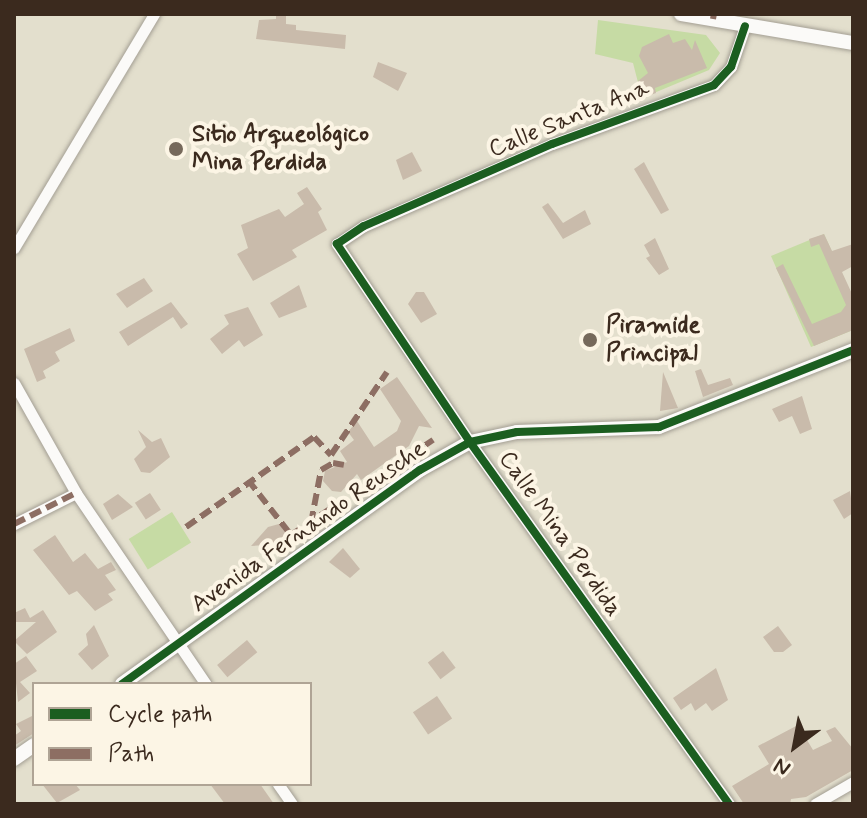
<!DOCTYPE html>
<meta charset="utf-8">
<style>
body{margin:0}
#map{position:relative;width:867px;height:818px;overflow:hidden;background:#e3dfcd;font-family:Mynerve,sans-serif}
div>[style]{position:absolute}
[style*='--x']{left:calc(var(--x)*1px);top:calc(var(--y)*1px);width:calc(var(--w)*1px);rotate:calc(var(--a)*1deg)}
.green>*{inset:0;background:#c6dba4;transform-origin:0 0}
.building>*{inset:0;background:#c9bbab;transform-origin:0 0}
.roads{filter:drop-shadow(0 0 2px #a39e93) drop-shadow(0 0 2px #a39e93)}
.minor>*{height:11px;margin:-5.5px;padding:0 5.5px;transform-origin:5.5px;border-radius:5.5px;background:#fbfaf8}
.tertiary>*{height:14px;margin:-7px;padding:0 7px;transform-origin:7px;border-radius:7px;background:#fbfaf8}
.quiet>*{height:6px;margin-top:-3px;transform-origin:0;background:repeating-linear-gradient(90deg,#8d6e63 0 12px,transparent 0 18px)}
.cycleway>*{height:8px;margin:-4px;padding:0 4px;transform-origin:4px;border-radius:4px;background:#1b5e20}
.dots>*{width:22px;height:22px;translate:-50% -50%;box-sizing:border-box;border:4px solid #fcf5e5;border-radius:50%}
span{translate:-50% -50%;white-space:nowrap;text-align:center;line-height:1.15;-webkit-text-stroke:8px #fcf5e5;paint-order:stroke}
.street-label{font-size:24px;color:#3b2a1e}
.poi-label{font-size:24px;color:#3b2a1e;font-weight:700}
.left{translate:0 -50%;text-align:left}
.frame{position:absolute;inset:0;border:16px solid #3b2a1e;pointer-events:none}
.legend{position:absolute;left:32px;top:682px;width:280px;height:104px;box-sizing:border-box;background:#fcf5e5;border:2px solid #afa495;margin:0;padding:10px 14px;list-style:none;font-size:24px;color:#3b2a1e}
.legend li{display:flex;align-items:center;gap:16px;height:40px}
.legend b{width:40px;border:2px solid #afa495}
.north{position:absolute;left:755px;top:706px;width:80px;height:80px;-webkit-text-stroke:6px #fcf5e5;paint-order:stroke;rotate:212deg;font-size:22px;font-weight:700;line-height:32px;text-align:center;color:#3b2a1e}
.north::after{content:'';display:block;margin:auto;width:28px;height:36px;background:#3b2a1e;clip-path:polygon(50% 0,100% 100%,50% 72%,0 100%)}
</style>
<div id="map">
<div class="green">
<i style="clip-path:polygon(598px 20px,706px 35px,720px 53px,709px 70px,642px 98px,633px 63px,595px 54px)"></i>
<i style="clip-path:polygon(824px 234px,853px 298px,853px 330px,811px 347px,771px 256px)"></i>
<i style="left:172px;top:512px;width:36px;height:51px;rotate:58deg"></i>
</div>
<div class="building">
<i style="clip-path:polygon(276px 14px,286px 14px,286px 24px,296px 25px,296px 30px,346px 35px,345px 49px,256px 39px,259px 20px,276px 19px)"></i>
<i style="clip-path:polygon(669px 34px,673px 43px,685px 39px,692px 50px,695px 40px,707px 68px,655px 88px,656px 93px,642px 98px,638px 81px,648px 73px,639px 56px,642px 47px)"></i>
<i style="clip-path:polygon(378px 62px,407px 73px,398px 91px,373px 77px)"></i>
<i style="clip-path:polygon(412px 152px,422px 171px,403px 180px,396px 160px)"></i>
<i style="clip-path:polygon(644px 162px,669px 210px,661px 214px,634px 169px)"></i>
<i style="clip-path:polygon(307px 187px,322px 209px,318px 212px,327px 230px,292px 250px,297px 257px,253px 281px,237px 254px,248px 248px,241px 225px,279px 209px,285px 217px,304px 204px,297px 193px)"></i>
<i style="clip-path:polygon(548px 203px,563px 223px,585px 210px,591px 224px,563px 239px,542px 207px)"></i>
<i style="clip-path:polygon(824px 234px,832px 251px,853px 244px,853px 266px,842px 272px,853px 296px,853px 330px,814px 346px,776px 268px,783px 264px,812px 324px,841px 312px,846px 305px,819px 244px,811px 247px,809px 239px)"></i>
<i style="clip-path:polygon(655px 238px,669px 269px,659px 275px,646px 258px,650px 256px,644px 245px)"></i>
<i style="clip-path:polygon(144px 278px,153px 291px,127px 308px,116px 294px)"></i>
<i style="clip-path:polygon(299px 285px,307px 307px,279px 318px,270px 303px)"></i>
<i style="clip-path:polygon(416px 292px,424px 292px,437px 314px,421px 323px,408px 304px)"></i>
<i style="clip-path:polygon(171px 302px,188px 324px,181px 329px,173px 317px,128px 346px,119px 332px)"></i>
<i style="clip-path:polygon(248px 307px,263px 335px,244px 347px,239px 340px,222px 354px,210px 339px,229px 324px,224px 315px)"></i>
<i style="clip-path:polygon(70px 328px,75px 341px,55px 352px,60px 361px,43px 371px,46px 378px,37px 382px,24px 349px)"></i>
<i style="clip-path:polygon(701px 369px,708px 385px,730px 378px,733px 385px,703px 397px,695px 371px)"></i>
<i style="clip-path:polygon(663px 372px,678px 408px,660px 411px)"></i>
<i style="clip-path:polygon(397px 377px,432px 428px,419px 426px,409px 446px,361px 480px,357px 474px,341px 492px,332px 491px,323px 481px,325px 471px,347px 462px,340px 451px,354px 440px,348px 432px,357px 421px,374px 447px,397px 431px,401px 421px,380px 389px)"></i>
<i style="clip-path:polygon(802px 396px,812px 429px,800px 434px,792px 416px,779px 422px,772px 409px)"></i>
<i style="clip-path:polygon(138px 430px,152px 442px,161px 438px,170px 457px,150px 473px,141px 472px,134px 459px,146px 447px)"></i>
<i style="clip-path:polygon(850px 491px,853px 513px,844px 519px,833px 500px)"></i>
<i style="left:150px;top:493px;width:20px;height:18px;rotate:57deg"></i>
<i style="clip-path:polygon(118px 494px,133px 507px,112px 520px,103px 504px)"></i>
<i style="clip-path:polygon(279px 524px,286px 534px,281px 544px,251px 546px,268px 527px)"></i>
<i style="clip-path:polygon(55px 535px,73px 562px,85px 553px,98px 569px,111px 562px,116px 570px,105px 575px,116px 590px,108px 594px,113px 600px,95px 611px,77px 591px,69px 595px,33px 550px)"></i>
<i style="clip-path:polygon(343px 548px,360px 569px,350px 578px,329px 562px)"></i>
<i style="clip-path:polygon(25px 608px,30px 618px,43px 610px,57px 632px,27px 654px,14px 641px,36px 622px,14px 622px,14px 613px)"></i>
<i style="clip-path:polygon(94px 625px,109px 656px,92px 670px,78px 654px,88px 645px,86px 634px)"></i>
<i style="clip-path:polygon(778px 626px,792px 645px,783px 652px,774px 652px,763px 637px)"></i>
<i style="left:247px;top:640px;width:16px;height:39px;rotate:50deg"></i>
<i style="left:443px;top:651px;width:21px;height:19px;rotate:53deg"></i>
<i style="clip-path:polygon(26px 656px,37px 671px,20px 682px,30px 693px,18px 702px,14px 664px)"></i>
<i style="clip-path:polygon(716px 668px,728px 700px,712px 711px,706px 703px,695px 711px,691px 703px,681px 710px,673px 698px)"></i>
<i style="left:437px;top:696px;width:27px;height:29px;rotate:56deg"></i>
<i style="clip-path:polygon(34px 715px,34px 733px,14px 746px,14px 736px,21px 731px,16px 724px)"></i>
<i style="clip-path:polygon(798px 725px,813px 750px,832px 741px,826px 731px,835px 727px,853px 749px,853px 770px,806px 797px,791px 799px,790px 804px,744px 804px,732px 786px,769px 764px,758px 746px)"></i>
<i style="clip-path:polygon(42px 784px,75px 784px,80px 790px,57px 803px)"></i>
<i style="clip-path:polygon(210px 784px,260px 784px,274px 804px,225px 804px)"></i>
</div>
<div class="roads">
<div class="minor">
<i style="--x:14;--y:248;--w:273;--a:-59.1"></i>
<i style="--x:14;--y:383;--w:126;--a:60.6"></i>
<i style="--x:76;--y:493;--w:231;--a:55.8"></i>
<i style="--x:14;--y:524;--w:69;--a:-26.6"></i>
<i style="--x:278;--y:784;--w:24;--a:55"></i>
<i style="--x:729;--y:804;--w:445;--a:-125.6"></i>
<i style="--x:470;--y:442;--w:239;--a:-123.9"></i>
<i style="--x:337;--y:244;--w:32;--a:-34"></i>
<i style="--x:364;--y:226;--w:205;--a:-23.6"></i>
<i style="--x:552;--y:144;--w:172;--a:-20"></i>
<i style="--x:714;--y:85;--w:25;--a:-47"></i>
<i style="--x:731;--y:67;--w:43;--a:-71.1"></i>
<i style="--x:815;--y:804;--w:44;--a:-30.1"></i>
</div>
<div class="tertiary">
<i style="--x:681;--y:14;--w:174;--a:9.6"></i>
<i style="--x:122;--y:684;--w:367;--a:-35.7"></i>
<i style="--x:420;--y:470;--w:57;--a:-29.2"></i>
<i style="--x:470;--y:442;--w:48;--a:-12"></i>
<i style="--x:517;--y:432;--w:142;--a:-2"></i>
<i style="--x:659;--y:427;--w:209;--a:-21.6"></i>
<i style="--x:14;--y:759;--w:24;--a:-35"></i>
</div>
</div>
<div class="quiet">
<i style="--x:713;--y:19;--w:5;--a:-79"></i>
<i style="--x:248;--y:480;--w:70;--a:52"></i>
<i style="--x:291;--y:535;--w:171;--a:-33.8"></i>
<i style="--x:311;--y:523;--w:54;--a:-79.3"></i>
<i style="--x:321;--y:470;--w:14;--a:-30"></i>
<i style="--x:333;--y:463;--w:11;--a:10"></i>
<i style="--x:14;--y:524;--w:69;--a:-26.6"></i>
<i style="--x:186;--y:527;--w:156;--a:-35.1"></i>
<i style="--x:314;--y:437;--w:25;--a:47"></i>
<i style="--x:331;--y:455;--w:100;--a:-56"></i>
</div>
<div class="cycleway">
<i style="--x:122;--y:684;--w:367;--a:-35.7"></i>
<i style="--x:420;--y:470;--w:57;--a:-29.2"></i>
<i style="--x:470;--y:442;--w:48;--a:-12"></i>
<i style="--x:517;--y:432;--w:142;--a:-2"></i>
<i style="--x:659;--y:427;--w:209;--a:-21.6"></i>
<i style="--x:729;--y:804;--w:445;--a:-125.6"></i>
<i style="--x:470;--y:442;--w:239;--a:-123.9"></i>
<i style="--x:337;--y:244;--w:32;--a:-34"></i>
<i style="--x:364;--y:226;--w:205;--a:-23.6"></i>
<i style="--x:552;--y:144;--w:172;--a:-20"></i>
<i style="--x:714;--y:85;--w:25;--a:-47"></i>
<i style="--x:731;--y:67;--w:43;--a:-71.1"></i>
</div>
<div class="dots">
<i style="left:176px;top:149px;background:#76695b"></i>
<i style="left:590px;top:340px;background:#76695b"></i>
</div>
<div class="street-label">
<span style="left:569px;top:119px;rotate:-22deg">Calle Santa Ana</span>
<span style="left:309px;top:527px;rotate:-35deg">Avenida Fernando Reusche</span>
<span style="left:560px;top:534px;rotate:55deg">Calle Mina Perdida</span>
</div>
<div class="poi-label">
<span class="left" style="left:192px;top:149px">Sitio Arqueológico<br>Mina Perdida</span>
<span class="left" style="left:606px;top:340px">Piramide<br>Principal</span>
</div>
<div class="frame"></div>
<ul class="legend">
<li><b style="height:10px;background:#1b5e20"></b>Cycle path</li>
<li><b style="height:10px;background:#8d6e63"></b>Path</li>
</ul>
<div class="north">N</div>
</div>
